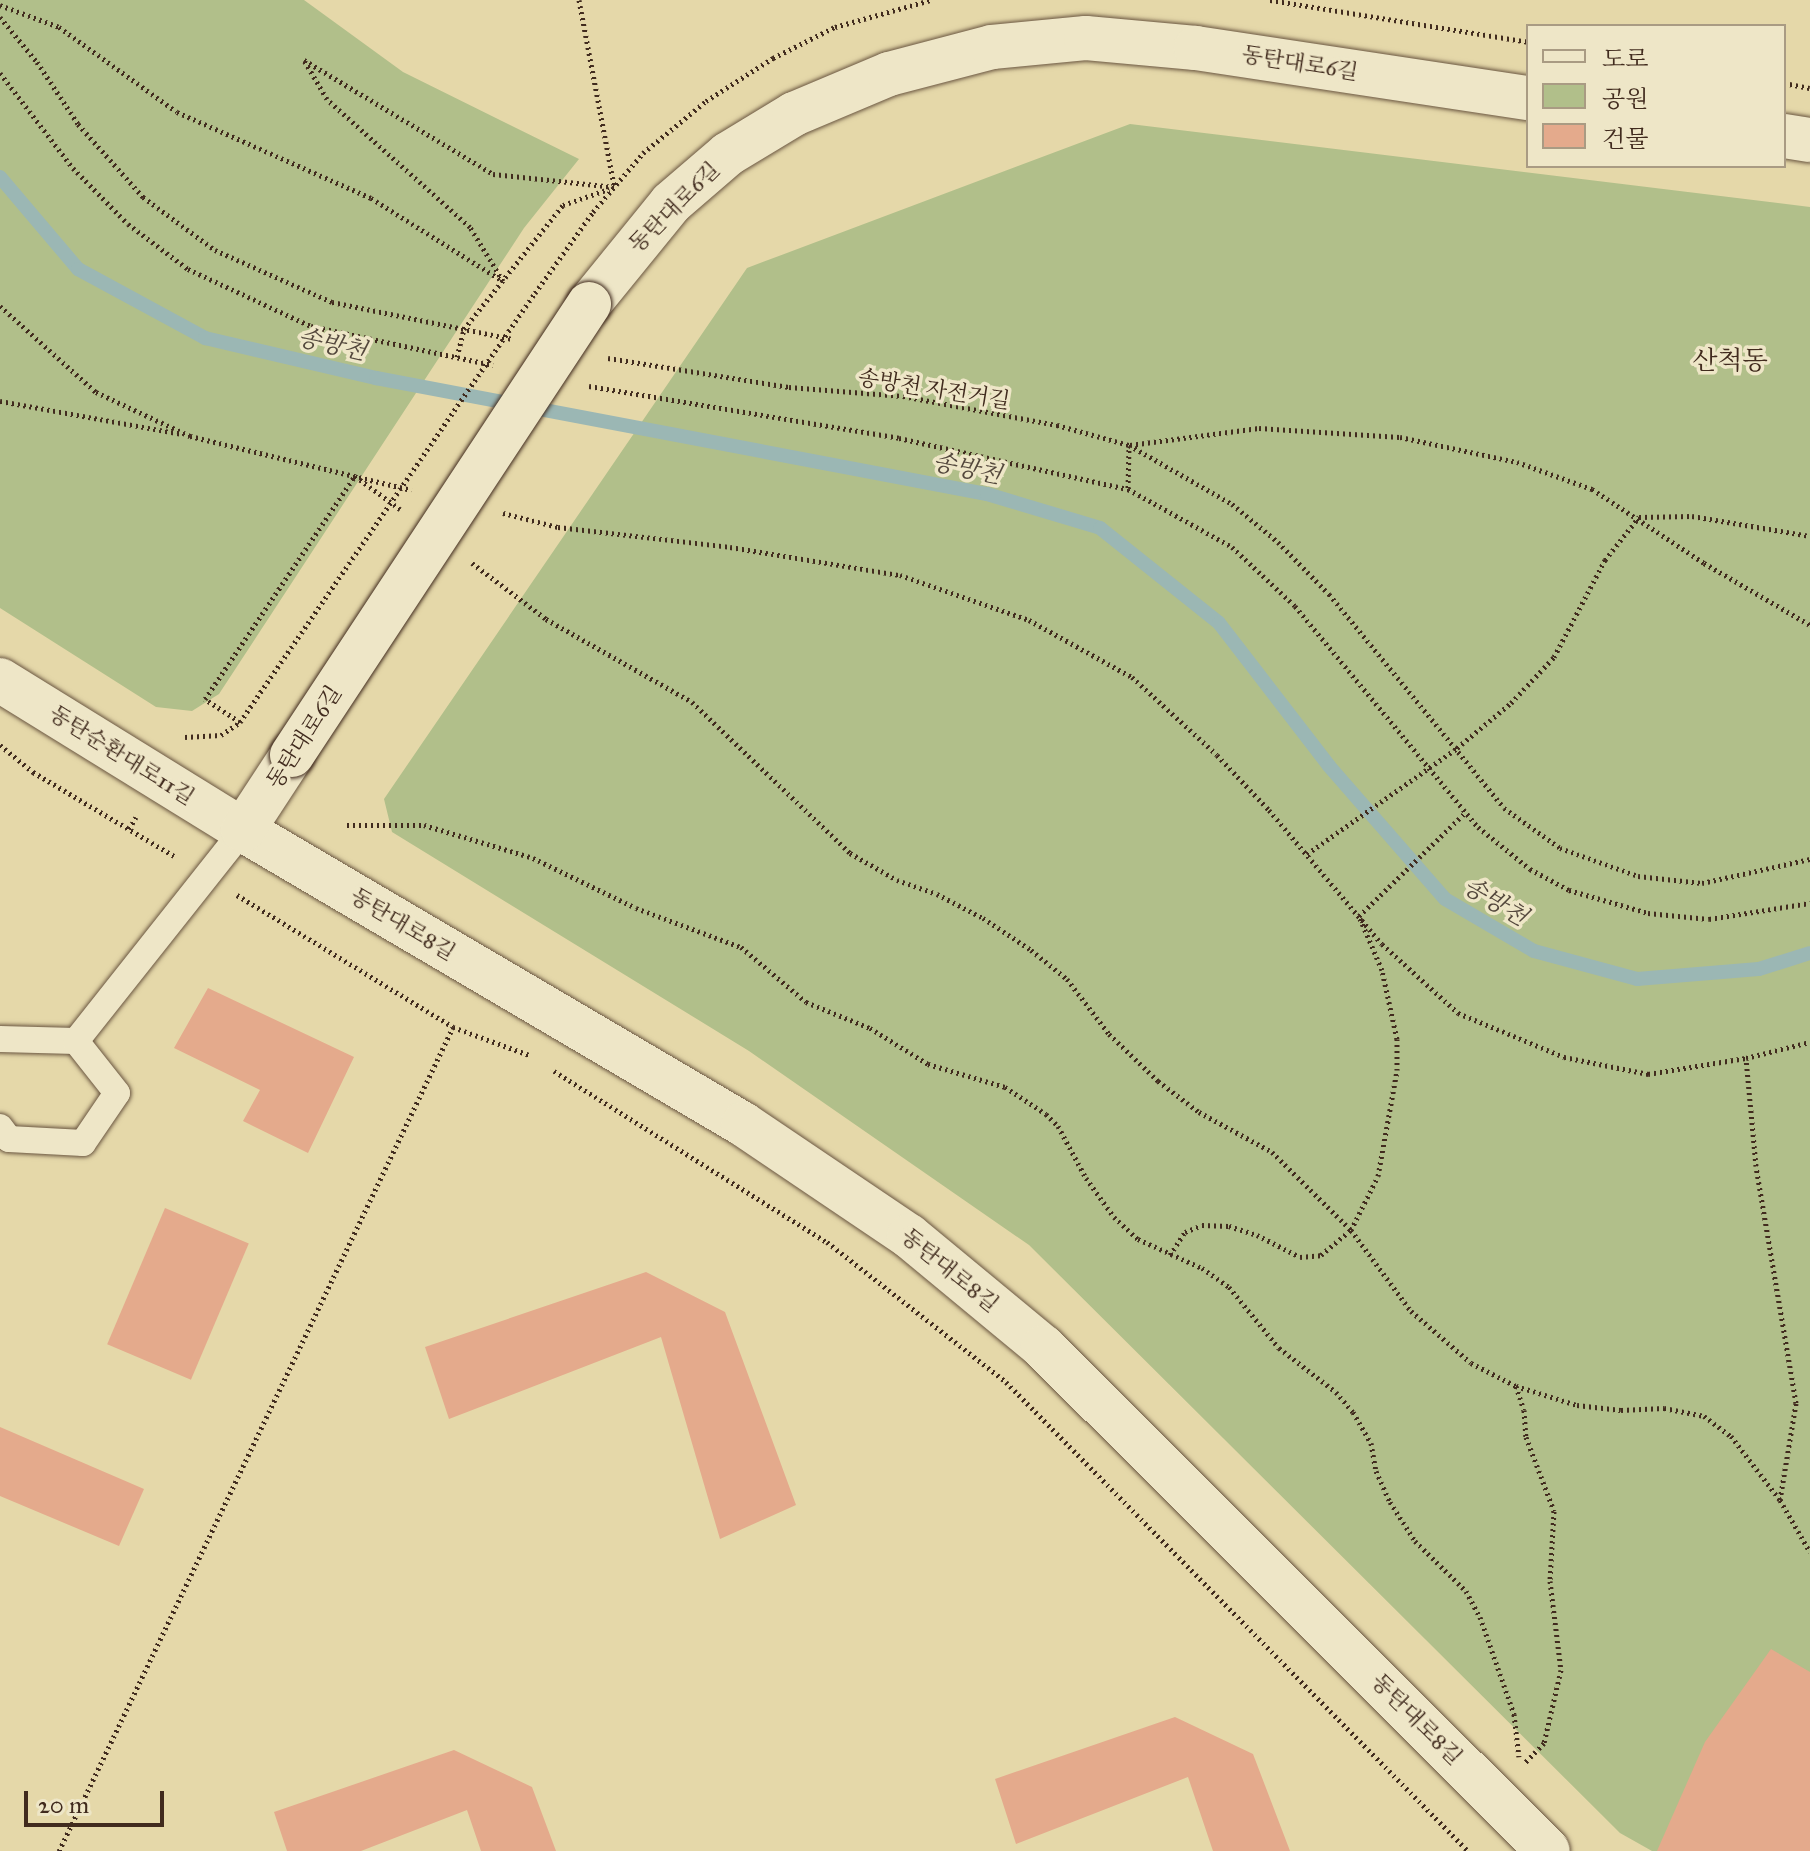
<!DOCTYPE html>
<meta charset="utf-8">
<style>
body{margin:0}
#map{position:relative;width:1810px;height:1851px;overflow:hidden;background:#e5d8a9;font-family:"IM FELL Great Primer","Noto Serif KR",serif}
div>[style]{position:absolute}
[style*='--x']{left:calc(var(--x)*1px);top:calc(var(--y)*1px);width:calc(var(--w)*1px);rotate:calc(var(--a)*1deg)}
.green>*{inset:0;background:#b1bf8a}
.stream>*{height:14px;margin:-7px;padding:0 7px;transform-origin:7px;border-radius:7px;background:#9bb7b4}
.building>*{inset:0;background:#e4aa8c;transform-origin:0 0}
.path>*{height:5px;margin-top:-2.5px;transform-origin:0;background:repeating-linear-gradient(90deg,#412b1e 0 2px,transparent 0 6px)}
.roads{filter:drop-shadow(0 0 2px #6a5641) drop-shadow(0 0 2px #6a5641)}
.lane>*{height:26px;margin:-13px;padding:0 13px;transform-origin:13px;border-radius:13px;background:#eee6c7}
.secondary>*{height:44px;margin:-22px;padding:0 22px;transform-origin:22px;border-radius:22px;background:#eee6c7}
.path-bridge>*{height:5px;margin-top:-2.5px;transform-origin:0;background:repeating-linear-gradient(90deg,#412b1e 0 2px,transparent 0 6px)}
.bridges{filter:drop-shadow(0 0 2px #412b1e) drop-shadow(0 0 2px #412b1e)}
.secondary-bridge>*{height:44px;margin:-22px;padding:0 22px;transform-origin:22px;border-radius:22px;background:#eee6c7}
span{translate:-50% -50%;white-space:nowrap;text-align:center;line-height:1.15;-webkit-text-stroke:7px #eee6c7;paint-order:stroke}
.street-label{font-size:22px;color:#412b1e}
.water-label{font-size:24px;color:#53473c;font-style:italic}
.quarter-label{font-size:26px;color:#412b1e}
.legend{position:absolute;left:1526px;top:24px;width:260px;height:144px;box-sizing:border-box;background:#eee6c7;border:2px solid #a99b83;margin:0;padding:10px 14px;list-style:none;font-size:24px;color:#412b1e}
.legend li{display:flex;align-items:center;gap:16px;height:40px}
.legend b{width:40px;border:2px solid #a99b83}
.scale{position:absolute;left:24px;top:1791px;width:140px;height:36px;box-sizing:border-box;border:4px solid #412b1e;border-top:0;padding-left:10px;font-size:24px;line-height:28px;white-space:nowrap;color:#412b1e;-webkit-text-stroke:6px #eee6c7;paint-order:stroke}
</style>
<div id="map">
<div class="green">
<i style="clip-path:polygon(0 0,304px 0,403px 72px,579px 159px,524px 228px,219px 694px,192px 711px,156px 707px,0 608px)"></i>
<i style="clip-path:polygon(1130px 124px,1810px 207px,1810px 1851px,1652px 1851px,1620px 1833px,1029px 1245px,749px 1051px,392px 832px,384px 799px,747px 268px)"></i>
</div>
<div class="stream">
<i style="--x:0;--y:177;--w:121;--a:49.7"></i>
<i style="--x:78;--y:269;--w:145;--a:28.5"></i>
<i style="--x:205;--y:338;--w:176;--a:13.2"></i>
<i style="--x:376;--y:378;--w:622;--a:10.75"></i>
<i style="--x:987;--y:494;--w:118;--a:16.7"></i>
<i style="--x:1100;--y:528;--w:152;--a:38.6"></i>
<i style="--x:1219;--y:623;--w:180;--a:52.4"></i>
<i style="--x:1329;--y:766;--w:176;--a:48.9"></i>
<i style="--x:1445;--y:899;--w:103;--a:30.3"></i>
<i style="--x:1534;--y:951;--w:107;--a:15.2"></i>
<i style="--x:1637;--y:979;--w:122;--a:-4.7"></i>
<i style="--x:1759;--y:969;--w:53;--a:-17.4"></i>
</div>
<div class="building">
<i style="clip-path:polygon(208px 988px,354px 1057px,308px 1153px,243px 1121px,260px 1090px,174px 1048px)"></i>
<i style="left:165px;top:1208px;width:91px;height:148px;rotate:23deg"></i>
<i style="clip-path:polygon(646px 1272px,725px 1312px,796px 1505px,720px 1539px,661px 1337px,449px 1419px,425px 1347px)"></i>
<i style="clip-path:polygon(0 1427px,144px 1489px,119px 1546px,0 1496px)"></i>
<i style="clip-path:polygon(1771px 1649px,1810px 1672px,1810px 1851px,1657px 1851px,1705px 1742px)"></i>
<i style="clip-path:polygon(1175px 1717px,1253px 1754px,1290px 1851px,1213px 1851px,1188px 1777px,1016px 1844px,995px 1779px)"></i>
<i style="clip-path:polygon(454px 1750px,532px 1787px,556px 1851px,481px 1851px,467px 1810px,361px 1851px,287px 1851px,274px 1812px)"></i>
</div>
<div class="path">
<i style="--x:579;--y:0;--w:189;--a:79.3"></i>
<i style="--x:1270;--y:0;--w:261;--a:9.2"></i>
<i style="--x:0;--y:5;--w:63;--a:20.4"></i>
<i style="--x:59;--y:27;--w:145;--a:35.8"></i>
<i style="--x:177;--y:112;--w:212;--a:23.9"></i>
<i style="--x:371;--y:198;--w:156;--a:32.2"></i>
<i style="--x:503;--y:281;--w:63;--a:-121.4"></i>
<i style="--x:470;--y:227;--w:192;--a:-138.2"></i>
<i style="--x:327;--y:99;--w:45;--a:-120.5"></i>
<i style="--x:304;--y:60;--w:221;--a:31.1"></i>
<i style="--x:493;--y:174;--w:122;--a:6.1"></i>
<i style="--x:0;--y:17;--w:58;--a:50.6"></i>
<i style="--x:37;--y:62;--w:74;--a:56.5"></i>
<i style="--x:78;--y:124;--w:98;--a:48.3"></i>
<i style="--x:143;--y:197;--w:89;--a:36.4"></i>
<i style="--x:215;--y:250;--w:128;--a:24"></i>
<i style="--x:332;--y:302;--w:184;--a:11.6"></i>
<i style="--x:0;--y:73;--w:120;--a:52.5"></i>
<i style="--x:73;--y:168;--w:78;--a:45.5"></i>
<i style="--x:128;--y:224;--w:75;--a:36.9"></i>
<i style="--x:188;--y:269;--w:136;--a:24.9"></i>
<i style="--x:311;--y:326;--w:186;--a:12.1"></i>
<i style="--x:1784;--y:83;--w:26;--a:11"></i>
<i style="--x:535;--y:293;--w:100;--a:-54.4"></i>
<i style="--x:593;--y:212;--w:77;--a:-49.7"></i>
<i style="--x:643;--y:153;--w:82;--a:-39.5"></i>
<i style="--x:706;--y:101;--w:80;--a:-32.7"></i>
<i style="--x:773;--y:58;--w:69;--a:-26.6"></i>
<i style="--x:835;--y:27;--w:100;--a:-15.7"></i>
<i style="--x:0;--y:306;--w:129;--a:41.9"></i>
<i style="--x:96;--y:392;--w:104;--a:25.1"></i>
<i style="--x:190;--y:436;--w:228;--a:13.7"></i>
<i style="--x:457;--y:357;--w:29;--a:-76"></i>
<i style="--x:464;--y:329;--w:159;--a:-51.4"></i>
<i style="--x:563;--y:205;--w:49;--a:-19.2"></i>
<i style="--x:608;--y:358;--w:183;--a:9.1"></i>
<i style="--x:789;--y:387;--w:114;--a:4.5"></i>
<i style="--x:903;--y:396;--w:157;--a:10.7"></i>
<i style="--x:1057;--y:425;--w:75;--a:15.5"></i>
<i style="--x:1129;--y:445;--w:119;--a:29.8"></i>
<i style="--x:1232;--y:504;--w:60;--a:39.6"></i>
<i style="--x:1278;--y:542;--w:73;--a:45.6"></i>
<i style="--x:1329;--y:594;--w:276;--a:50.7"></i>
<i style="--x:1504;--y:808;--w:69;--a:35.5"></i>
<i style="--x:1560;--y:848;--w:83;--a:19.7"></i>
<i style="--x:1638;--y:876;--w:64;--a:6.2"></i>
<i style="--x:1702;--y:883;--w:111;--a:-12.5"></i>
<i style="--x:589;--y:386;--w:314;--a:9.5"></i>
<i style="--x:899;--y:438;--w:235;--a:12.6"></i>
<i style="--x:1128;--y:489;--w:119;--a:29.1"></i>
<i style="--x:1232;--y:547;--w:86;--a:43.1"></i>
<i style="--x:1295;--y:606;--w:287;--a:50.4"></i>
<i style="--x:1478;--y:827;--w:67;--a:38.9"></i>
<i style="--x:1530;--y:869;--w:44;--a:28.3"></i>
<i style="--x:1569;--y:890;--w:82;--a:16.2"></i>
<i style="--x:1648;--y:913;--w:61;--a:5.6"></i>
<i style="--x:1709;--y:919;--w:102;--a:-9"></i>
<i style="--x:0;--y:401;--w:184;--a:10.3"></i>
<i style="--x:1130;--y:445;--w:130;--a:-7.5"></i>
<i style="--x:1259;--y:428;--w:141;--a:3.7"></i>
<i style="--x:1400;--y:437;--w:120;--a:12.1"></i>
<i style="--x:1517;--y:462;--w:80;--a:19.8"></i>
<i style="--x:1592;--y:489;--w:134;--a:33.5"></i>
<i style="--x:1704;--y:563;--w:123;--a:30.3"></i>
<i style="--x:1128;--y:488;--w:42;--a:-88.6"></i>
<i style="--x:503;--y:513;--w:57;--a:14.3"></i>
<i style="--x:558;--y:527;--w:173;--a:6.6"></i>
<i style="--x:730;--y:547;--w:172;--a:9.4"></i>
<i style="--x:900;--y:575;--w:137;--a:19.2"></i>
<i style="--x:1029;--y:620;--w:118;--a:29"></i>
<i style="--x:1132;--y:677;--w:115;--a:42.5"></i>
<i style="--x:1217;--y:755;--w:76;--a:46.6"></i>
<i style="--x:1269;--y:810;--w:175;--a:49.9"></i>
<i style="--x:1382;--y:944;--w:103;--a:42.2"></i>
<i style="--x:1458;--y:1013;--w:115;--a:22.5"></i>
<i style="--x:1564;--y:1057;--w:86;--a:11.4"></i>
<i style="--x:1648;--y:1074;--w:99;--a:-9.3"></i>
<i style="--x:1746;--y:1058;--w:66;--a:-14"></i>
<i style="--x:472;--y:563;--w:93;--a:37.1"></i>
<i style="--x:546;--y:619;--w:168;--a:29.6"></i>
<i style="--x:692;--y:702;--w:219;--a:43.7"></i>
<i style="--x:850;--y:853;--w:54;--a:29.9"></i>
<i style="--x:897;--y:880;--w:42;--a:19.3"></i>
<i style="--x:937;--y:894;--w:52;--a:27.6"></i>
<i style="--x:983;--y:918;--w:58;--a:33.7"></i>
<i style="--x:1031;--y:950;--w:46;--a:38.9"></i>
<i style="--x:1067;--y:979;--w:69;--a:52.6"></i>
<i style="--x:1109;--y:1034;--w:68;--a:43.8"></i>
<i style="--x:1158;--y:1081;--w:51;--a:37.1"></i>
<i style="--x:1199;--y:1112;--w:83;--a:28.7"></i>
<i style="--x:1272;--y:1152;--w:111;--a:44.6"></i>
<i style="--x:1351;--y:1230;--w:101;--a:53.5"></i>
<i style="--x:1411;--y:1311;--w:79;--a:40.9"></i>
<i style="--x:1471;--y:1363;--w:51;--a:27.1"></i>
<i style="--x:1516;--y:1386;--w:64;--a:17.3"></i>
<i style="--x:1577;--y:1405;--w:44;--a:6.5"></i>
<i style="--x:1621;--y:1410;--w:43;--a:-2.7"></i>
<i style="--x:1664;--y:1408;--w:41;--a:11.3"></i>
<i style="--x:1704;--y:1416;--w:34;--a:37"></i>
<i style="--x:1731;--y:1436;--w:81;--a:52.6"></i>
<i style="--x:1780;--y:1500;--w:98;--a:-80.6"></i>
<i style="--x:1796;--y:1403;--w:240;--a:-99.6"></i>
<i style="--x:1756;--y:1166;--w:108;--a:-95.3"></i>
<i style="--x:185;--y:737;--w:36;--a:-3"></i>
<i style="--x:221;--y:735;--w:23;--a:-34"></i>
<i style="--x:240;--y:722;--w:42;--a:-146.7"></i>
<i style="--x:205;--y:699;--w:269;--a:-56.1"></i>
<i style="--x:355;--y:476;--w:56;--a:36.3"></i>
<i style="--x:0;--y:745;--w:43;--a:39.3"></i>
<i style="--x:33;--y:772;--w:164;--a:30.8"></i>
<i style="--x:347;--y:825;--w:77;--a:0"></i>
<i style="--x:424;--y:825;--w:114;--a:16.8"></i>
<i style="--x:533;--y:858;--w:114;--a:25.9"></i>
<i style="--x:636;--y:908;--w:112;--a:20.4"></i>
<i style="--x:741;--y:947;--w:85;--a:40.2"></i>
<i style="--x:806;--y:1002;--w:69;--a:22.1"></i>
<i style="--x:870;--y:1028;--w:68;--a:31.8"></i>
<i style="--x:928;--y:1064;--w:80;--a:16.6"></i>
<i style="--x:1005;--y:1087;--w:49;--a:33.4"></i>
<i style="--x:1046;--y:1114;--w:17;--a:45"></i>
<i style="--x:1058;--y:1126;--w:59;--a:61.7"></i>
<i style="--x:1086;--y:1178;--w:48;--a:54.3"></i>
<i style="--x:1114;--y:1217;--w:33;--a:43"></i>
<i style="--x:1138;--y:1239;--w:70;--a:24.4"></i>
<i style="--x:1202;--y:1268;--w:33;--a:35"></i>
<i style="--x:1229;--y:1287;--w:79;--a:50.7"></i>
<i style="--x:1279;--y:1348;--w:72;--a:37.7"></i>
<i style="--x:1336;--y:1392;--w:26;--a:50"></i>
<i style="--x:1353;--y:1412;--w:36;--a:60"></i>
<i style="--x:1371;--y:1443;--w:28;--a:80"></i>
<i style="--x:1376;--y:1471;--w:34;--a:66"></i>
<i style="--x:1390;--y:1502;--w:46;--a:57.3"></i>
<i style="--x:1415;--y:1541;--w:71;--a:44.4"></i>
<i style="--x:1466;--y:1591;--w:30;--a:62"></i>
<i style="--x:1480;--y:1617;--w:103;--a:70.7"></i>
<i style="--x:1514;--y:1714;--w:43;--a:83.4"></i>
<i style="--x:129;--y:829;--w:14;--a:-60"></i>
<i style="--x:1307;--y:854;--w:184;--a:-35.2"></i>
<i style="--x:1457;--y:748;--w:70;--a:-39.8"></i>
<i style="--x:1511;--y:703;--w:63;--a:-46.9"></i>
<i style="--x:1554;--y:657;--w:110;--a:-62.3"></i>
<i style="--x:1605;--y:560;--w:55;--a:-51.7"></i>
<i style="--x:1639;--y:517;--w:53;--a:-1.1"></i>
<i style="--x:1692;--y:516;--w:120;--a:9.6"></i>
<i style="--x:237;--y:895;--w:253;--a:31.4"></i>
<i style="--x:453;--y:1027;--w:81;--a:20.2"></i>
<i style="--x:554;--y:1071;--w:322;--a:32.1"></i>
<i style="--x:827;--y:1242;--w:227;--a:38"></i>
<i style="--x:1006;--y:1382;--w:658;--a:45.43"></i>
<i style="--x:1170;--y:1255;--w:27;--a:-57"></i>
<i style="--x:1185;--y:1232;--w:18;--a:-22"></i>
<i style="--x:1202;--y:1225;--w:27;--a:2"></i>
<i style="--x:1229;--y:1226;--w:29;--a:18"></i>
<i style="--x:1257;--y:1235;--w:48;--a:27.1"></i>
<i style="--x:1300;--y:1257;--w:21;--a:-5"></i>
<i style="--x:1321;--y:1255;--w:39;--a:-40"></i>
<i style="--x:1351;--y:1230;--w:60;--a:-63.4"></i>
<i style="--x:1378;--y:1176;--w:108;--a:-79.8"></i>
<i style="--x:1397;--y:1070;--w:31;--a:-90"></i>
<i style="--x:1397;--y:1039;--w:71;--a:-102.3"></i>
<i style="--x:1382;--y:970;--w:59;--a:-113.1"></i>
<i style="--x:1359;--y:916;--w:148;--a:-44.2"></i>
<i style="--x:1516;--y:1386;--w:25;--a:72"></i>
<i style="--x:1524;--y:1410;--w:27;--a:86"></i>
<i style="--x:1526;--y:1437;--w:79;--a:69.3"></i>
<i style="--x:1554;--y:1511;--w:70;--a:93.3"></i>
<i style="--x:1550;--y:1581;--w:90;--a:83"></i>
<i style="--x:1561;--y:1670;--w:75;--a:103.1"></i>
<i style="--x:1544;--y:1743;--w:29;--a:134"></i>
<i style="--x:1780;--y:1500;--w:60;--a:60"></i>
<i style="--x:59;--y:1851;--w:913;--a:-64.44"></i>
</div>
<div class="roads">
<div class="lane">
<i style="--x:0;--y:1039;--w:76;--a:1.5"></i>
<i style="--x:76;--y:1041;--w:269;--a:-51.6"></i>
<i style="--x:0;--y:1127;--w:15;--a:53"></i>
<i style="--x:9;--y:1139;--w:74;--a:3.1"></i>
<i style="--x:83;--y:1143;--w:60;--a:-55.8"></i>
<i style="--x:117;--y:1093;--w:66;--a:-128.3"></i>
</div>
<div class="secondary">
<i style="--x:1784;--y:136;--w:26;--a:9"></i>
<i style="--x:589;--y:304;--w:130;--a:-50.9"></i>
<i style="--x:671;--y:203;--w:75;--a:-40.7"></i>
<i style="--x:728;--y:154;--w:77;--a:-31.2"></i>
<i style="--x:794;--y:114;--w:103;--a:-22.8"></i>
<i style="--x:889;--y:74;--w:106;--a:-14.7"></i>
<i style="--x:992;--y:47;--w:94;--a:-5.5"></i>
<i style="--x:1086;--y:38;--w:110;--a:5.2"></i>
<i style="--x:1196;--y:48;--w:336;--a:8.6"></i>
<i style="--x:0;--y:680;--w:286;--a:31.7"></i>
<i style="--x:243;--y:830;--w:580;--a:30.46"></i>
<i style="--x:743;--y:1124;--w:200;--a:34"></i>
<i style="--x:909;--y:1236;--w:174;--a:39.6"></i>
<i style="--x:1043;--y:1347;--w:713;--a:44.94"></i>
<i style="--x:243;--y:830;--w:90;--a:-56.8"></i>
</div>
</div>
<div class="path-bridge">
<i style="--x:240;--y:722;--w:521;--a:-55.49"></i>
</div>
<div class="bridges">
<div class="secondary-bridge">
<i style="--x:292;--y:755;--w:540;--a:-56.63"></i>
</div>
</div>
<div class="street-label">
<span style="left:1300px;top:63px;rotate:9deg">동탄대로6길</span>
<span style="left:674px;top:207px;rotate:-45deg">동탄대로6길</span>
<span style="left:934px;top:389px;rotate:9deg">송방천 자전거길</span>
<span style="left:304px;top:737px;rotate:-57deg">동탄대로6길</span>
<span style="left:122px;top:755px;rotate:32deg">동탄순환대로11길</span>
<span style="left:403px;top:924px;rotate:31deg">동탄대로8길</span>
<span style="left:950px;top:1270px;rotate:39deg">동탄대로8길</span>
<span style="left:1417px;top:1719px;rotate:45deg">동탄대로8길</span>
</div>
<div class="water-label">
<span style="left:332px;top:345px;rotate:13deg">송방천</span>
<span style="left:967px;top:469px;rotate:12deg">송방천</span>
<span style="left:1495px;top:902px;rotate:31deg">송방천</span>
</div>
<div class="quarter-label">
<span style="left:1730px;top:361px">산척동</span>
</div>
<ul class="legend">
<li><b style="height:10px;background:#eee6c7"></b>도로</li>
<li><b style="height:22px;background:#b1bf8a"></b>공원</li>
<li><b style="height:22px;background:#e4aa8c"></b>건물</li>
</ul>
<div class="scale">20 m</div>
</div>
